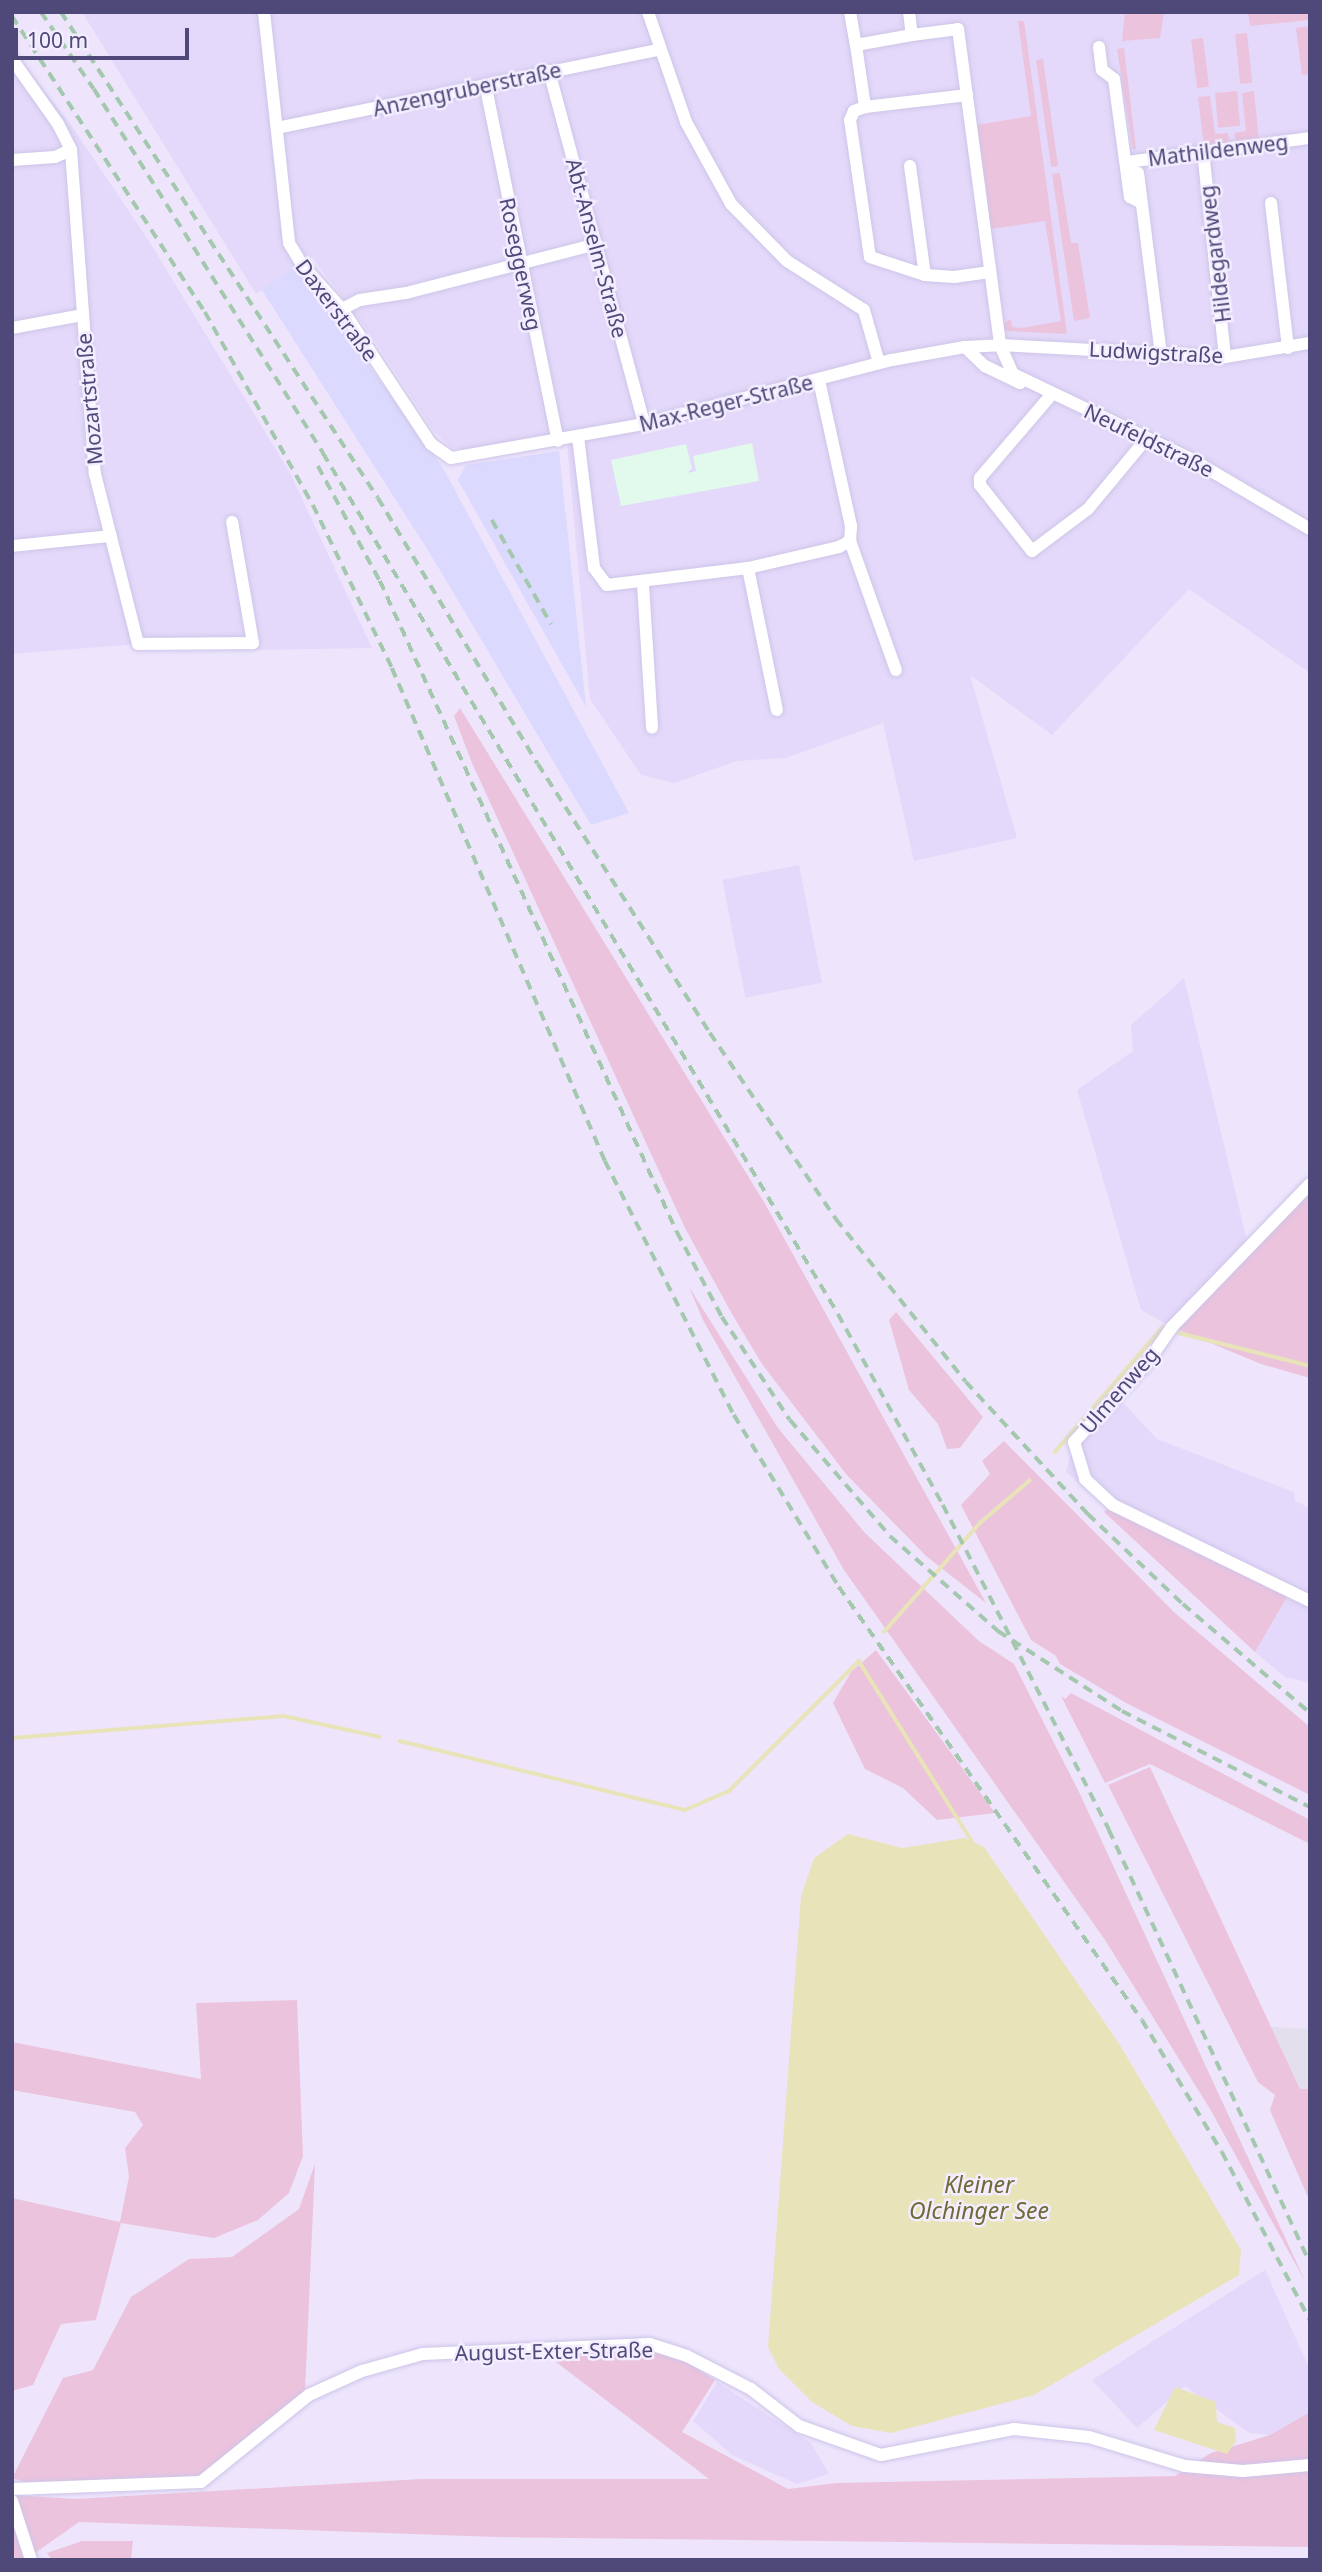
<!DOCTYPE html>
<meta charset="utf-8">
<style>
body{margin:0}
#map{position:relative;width:1322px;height:2572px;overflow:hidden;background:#eee5fd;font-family:"Noto Sans",sans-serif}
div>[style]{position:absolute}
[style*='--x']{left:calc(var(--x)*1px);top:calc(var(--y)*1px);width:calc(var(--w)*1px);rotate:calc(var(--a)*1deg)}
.residential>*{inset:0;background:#e4d9fa;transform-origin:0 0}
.commercial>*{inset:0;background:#dbd9fe}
.industrial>*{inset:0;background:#e3dfed}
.education>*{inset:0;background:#e2faeb}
.green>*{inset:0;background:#ecc3dd;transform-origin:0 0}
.water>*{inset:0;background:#e8e3b8}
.stream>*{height:3.5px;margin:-1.75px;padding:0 1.75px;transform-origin:1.75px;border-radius:1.75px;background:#e8e3b8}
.roads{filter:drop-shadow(0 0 2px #cdc5e8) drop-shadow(0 0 2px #cdc5e8)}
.street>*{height:12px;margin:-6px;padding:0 6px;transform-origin:6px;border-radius:6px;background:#fff}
.rail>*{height:3.5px;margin-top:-1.75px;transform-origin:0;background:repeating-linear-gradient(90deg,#a3c8ae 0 10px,transparent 0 17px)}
span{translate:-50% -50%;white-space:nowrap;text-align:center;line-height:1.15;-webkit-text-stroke:5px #f3edff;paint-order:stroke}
.street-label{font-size:21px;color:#4e4978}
.water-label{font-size:23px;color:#6f6b36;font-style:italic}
.frame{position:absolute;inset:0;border:14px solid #4e4978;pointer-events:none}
.scale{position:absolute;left:14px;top:28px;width:175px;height:32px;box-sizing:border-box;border:4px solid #4e4978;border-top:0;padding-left:9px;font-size:21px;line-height:24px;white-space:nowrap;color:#4e4978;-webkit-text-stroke:5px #f3edff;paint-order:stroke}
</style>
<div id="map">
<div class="residential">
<i style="clip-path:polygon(82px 12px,1310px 12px,1310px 673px,1189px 589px,1052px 735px,970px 675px,1017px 838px,914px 861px,883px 723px,786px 758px,737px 761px,674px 783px,641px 775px,590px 699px,566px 433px,463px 450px,451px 447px,434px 431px,371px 335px,312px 257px,256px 294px)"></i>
<i style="clip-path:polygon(12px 48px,71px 125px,149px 241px,290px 473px,372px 648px,255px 650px,253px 643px,138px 644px,12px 654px)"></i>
<i style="left:799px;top:865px;width:120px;height:78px;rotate:79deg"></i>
<i style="clip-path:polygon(1184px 978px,1249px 1249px,1172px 1327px,1141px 1310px,1077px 1090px,1133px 1051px,1131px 1025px)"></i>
<i style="clip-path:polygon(1116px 1395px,1157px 1439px,1294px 1492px,1295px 1501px,1310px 1508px,1310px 1683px,1285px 1677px,1255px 1652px,1286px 1597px,1108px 1508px,1066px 1472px,1074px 1442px)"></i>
<i style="clip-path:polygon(1265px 2270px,1310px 2370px,1310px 2412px,1270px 2435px,1249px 2433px,1185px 2386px,1137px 2428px,1092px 2380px)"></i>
<i style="clip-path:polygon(717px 2382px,811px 2443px,829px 2474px,797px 2484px,732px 2455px,693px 2421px)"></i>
</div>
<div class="commercial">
<i style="clip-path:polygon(297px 266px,443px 468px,629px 813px,591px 825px,434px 560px,262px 290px)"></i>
<i style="clip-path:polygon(559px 451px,586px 707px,458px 480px,466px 465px)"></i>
</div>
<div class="industrial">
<i style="clip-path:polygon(1271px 2027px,1310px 2029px,1310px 2089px,1300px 2089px)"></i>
</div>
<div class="education">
<i style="clip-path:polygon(752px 443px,759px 481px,621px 506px,611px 460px,686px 444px,692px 468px,687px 473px,696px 471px,693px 456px)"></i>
</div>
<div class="green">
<i style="clip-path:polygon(1125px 12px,1164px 12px,1160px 38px,1122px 41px)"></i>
<i style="clip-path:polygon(1248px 12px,1310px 14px,1310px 20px,1250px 26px)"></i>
<i style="clip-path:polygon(1018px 21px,1024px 21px,1067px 334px,1006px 331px,1003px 324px,1011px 319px,1012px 327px,1022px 328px,1061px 321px,1045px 221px,990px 229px,976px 125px,1031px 116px)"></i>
<i style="clip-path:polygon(1310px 26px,1310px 74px,1302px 75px,1296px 28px)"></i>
<i style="left:1247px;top:33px;width:50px;height:12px;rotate:84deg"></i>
<i style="left:1203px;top:38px;width:49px;height:12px;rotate:83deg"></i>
<i style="clip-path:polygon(1124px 48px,1136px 149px,1133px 149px,1117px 49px)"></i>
<i style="left:1043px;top:59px;width:108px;height:7px;rotate:82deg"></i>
<i style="left:1237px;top:91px;width:35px;height:22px;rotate:85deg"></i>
<i style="clip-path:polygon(1254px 91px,1259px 141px,1236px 143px,1234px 133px,1246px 131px,1242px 93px)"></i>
<i style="clip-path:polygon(1210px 96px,1215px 134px,1228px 133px,1230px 144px,1204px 147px,1198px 97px)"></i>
<i style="clip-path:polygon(1060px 173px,1071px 243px,1078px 243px,1090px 318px,1074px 321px,1052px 174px)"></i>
<i style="clip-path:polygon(460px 708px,764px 1202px,986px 1603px,926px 1556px,846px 1474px,762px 1364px,732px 1314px,685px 1228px,472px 763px,454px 716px)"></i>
<i style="clip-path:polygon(1310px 1184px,1310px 1378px,1261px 1364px,1172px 1327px)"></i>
<i style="clip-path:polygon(689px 1287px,778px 1428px,865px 1533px,979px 1641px,1014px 1664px,1080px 1794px,1306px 2283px,1210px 2109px,1105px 1940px,844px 1570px,703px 1320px)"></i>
<i style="clip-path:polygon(896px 1312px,983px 1417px,960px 1448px,947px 1449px,938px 1424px,909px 1390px,889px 1320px)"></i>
<i style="clip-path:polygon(1004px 1441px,1175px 1613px,1310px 1727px,1310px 1795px,1126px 1703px,1060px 1664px,1056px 1656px,1031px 1640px,961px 1505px,990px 1474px,982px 1461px)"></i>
<i style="clip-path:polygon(1108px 1508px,1287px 1597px,1255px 1652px,1104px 1512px)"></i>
<i style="clip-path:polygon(876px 1650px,995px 1813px,937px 1820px,903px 1788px,865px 1769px,833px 1703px,851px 1672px)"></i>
<i style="clip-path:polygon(1071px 1693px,1310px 1820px,1310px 1844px,1150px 1764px,1105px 1783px,1061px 1696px,1065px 1699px)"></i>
<i style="clip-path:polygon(1150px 1767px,1300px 2089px,1310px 2089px,1310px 2202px,1270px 2110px,1275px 2095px,1258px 2082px,1108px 1785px)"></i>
<i style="clip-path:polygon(297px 2000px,303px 2156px,289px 2193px,258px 2220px,214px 2238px,121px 2223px,96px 2320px,61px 2324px,33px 2385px,12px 2391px,12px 2198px,120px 2222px,129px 2176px,125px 2148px,143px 2125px,135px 2112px,12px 2090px,12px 2042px,201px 2079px,196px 2003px)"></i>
<i style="clip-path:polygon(315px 2164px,305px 2392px,261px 2425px,219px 2467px,199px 2478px,25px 2482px,12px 2478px,63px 2378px,93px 2370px,131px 2297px,189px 2259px,232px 2257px,299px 2209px)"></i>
<i style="clip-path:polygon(664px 2348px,715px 2380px,682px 2432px,788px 2489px,836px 2483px,1175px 2476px,1211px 2453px,1270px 2435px,1310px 2412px,1310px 2547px,495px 2537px,79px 2522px,35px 2553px,39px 2560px,12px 2560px,12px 2495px,75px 2499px,421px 2479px,709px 2479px,543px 2352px)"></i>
<i style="clip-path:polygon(82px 2541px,133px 2541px,131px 2560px,52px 2560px,47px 2553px)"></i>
</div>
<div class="water">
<i style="clip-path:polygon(848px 1834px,902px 1848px,964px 1838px,984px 1847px,1120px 2045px,1241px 2250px,1239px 2275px,1034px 2395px,891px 2433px,852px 2426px,812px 2402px,779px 2369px,768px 2347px,801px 1896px,814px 1858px)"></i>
<i style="clip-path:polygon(1175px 2387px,1216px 2402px,1217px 2422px,1235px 2428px,1236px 2441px,1227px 2454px,1154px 2430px)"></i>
</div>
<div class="stream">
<i style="--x:1179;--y:1333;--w:135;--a:14.1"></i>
<i style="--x:1055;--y:1452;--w:164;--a:-49.2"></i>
<i style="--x:884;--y:1632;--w:145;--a:-48.6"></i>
<i style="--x:980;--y:1523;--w:65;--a:-40.6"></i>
<i style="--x:12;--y:1738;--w:273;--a:-4.6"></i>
<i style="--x:284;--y:1716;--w:98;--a:12.3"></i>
<i style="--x:400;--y:1741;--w:293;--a:13.6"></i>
<i style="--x:685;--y:1810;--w:48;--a:-23.4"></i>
<i style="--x:729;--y:1791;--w:184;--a:-45"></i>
<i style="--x:859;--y:1661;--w:213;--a:57.9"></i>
</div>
<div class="roads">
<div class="street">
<i style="--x:264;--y:12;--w:232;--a:83.8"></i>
<i style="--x:289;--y:243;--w:27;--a:59"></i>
<i style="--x:303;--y:266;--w:58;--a:47.8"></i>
<i style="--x:342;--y:309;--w:162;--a:56.6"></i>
<i style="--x:431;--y:444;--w:24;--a:35"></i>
<i style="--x:451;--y:458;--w:196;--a:-10"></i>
<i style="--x:644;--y:424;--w:256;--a:-14.5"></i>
<i style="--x:892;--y:360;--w:74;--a:-10.1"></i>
<i style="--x:965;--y:347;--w:35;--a:-3"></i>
<i style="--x:1000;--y:345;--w:225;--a:3.1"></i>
<i style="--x:1225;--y:357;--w:86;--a:-9.4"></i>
<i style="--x:648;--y:12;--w:116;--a:70.9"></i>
<i style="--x:686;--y:122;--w:94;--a:61.2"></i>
<i style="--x:731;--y:204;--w:80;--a:45.5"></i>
<i style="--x:787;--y:261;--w:91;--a:32.5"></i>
<i style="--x:864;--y:310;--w:55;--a:74.2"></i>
<i style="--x:850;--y:12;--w:34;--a:80"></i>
<i style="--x:909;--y:12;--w:23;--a:83"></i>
<i style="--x:912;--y:35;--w:46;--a:-7.4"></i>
<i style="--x:958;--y:29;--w:319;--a:82.4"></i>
<i style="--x:1000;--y:345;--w:32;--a:66"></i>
<i style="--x:1013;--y:374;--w:197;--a:25.5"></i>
<i style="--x:1191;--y:459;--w:138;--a:30.5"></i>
<i style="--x:912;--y:35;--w:57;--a:169.9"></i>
<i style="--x:856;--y:45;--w:63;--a:81.7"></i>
<i style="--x:865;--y:107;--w:103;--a:-6.7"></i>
<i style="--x:1099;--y:47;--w:23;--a:83"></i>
<i style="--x:1102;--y:70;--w:15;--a:37"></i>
<i style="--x:1114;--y:79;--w:119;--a:82.3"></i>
<i style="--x:1130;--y:197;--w:11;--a:27"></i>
<i style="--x:12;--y:59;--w:80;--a:54.7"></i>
<i style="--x:58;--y:124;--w:29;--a:63"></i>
<i style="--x:71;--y:150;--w:325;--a:85.8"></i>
<i style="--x:95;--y:474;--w:175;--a:75.8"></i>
<i style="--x:138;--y:644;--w:115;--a:-0.5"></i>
<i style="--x:253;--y:643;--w:123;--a:-99.8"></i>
<i style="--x:549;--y:71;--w:366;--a:74.9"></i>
<i style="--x:486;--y:88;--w:360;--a:78.5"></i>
<i style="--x:865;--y:107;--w:12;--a:160"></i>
<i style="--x:854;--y:111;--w:10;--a:114"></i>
<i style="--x:850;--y:120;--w:138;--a:81.7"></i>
<i style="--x:870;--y:257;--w:58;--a:18.1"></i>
<i style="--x:925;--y:275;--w:29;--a:4"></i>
<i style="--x:954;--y:277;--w:36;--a:-8"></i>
<i style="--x:277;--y:128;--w:389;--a:-11.6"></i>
<i style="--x:1203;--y:151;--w:207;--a:83.9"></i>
<i style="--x:12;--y:160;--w:43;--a:-4"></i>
<i style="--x:55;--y:157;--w:17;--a:-24"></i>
<i style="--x:1127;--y:162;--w:185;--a:-7.5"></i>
<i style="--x:910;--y:166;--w:110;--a:82.2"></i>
<i style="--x:1128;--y:168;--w:11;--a:27"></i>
<i style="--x:1138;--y:173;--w:182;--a:82.8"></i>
<i style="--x:1271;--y:203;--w:146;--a:83.3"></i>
<i style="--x:342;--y:309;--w:20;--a:-27"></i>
<i style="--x:360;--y:300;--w:47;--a:-8.7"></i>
<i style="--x:406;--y:293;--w:197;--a:-14.4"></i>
<i style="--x:12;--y:328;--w:72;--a:-10.4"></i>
<i style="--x:965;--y:347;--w:28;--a:44"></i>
<i style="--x:985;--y:366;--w:39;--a:26"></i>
<i style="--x:1052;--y:394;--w:111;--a:130.6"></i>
<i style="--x:980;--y:478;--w:7;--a:90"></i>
<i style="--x:980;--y:485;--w:84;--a:51.8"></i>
<i style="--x:1032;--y:551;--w:70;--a:-36.9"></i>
<i style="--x:1088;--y:509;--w:92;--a:-50.3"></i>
<i style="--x:578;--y:437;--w:132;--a:83"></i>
<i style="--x:594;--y:568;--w:21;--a:53"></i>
<i style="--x:607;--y:585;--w:142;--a:-6.9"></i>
<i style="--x:748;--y:568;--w:93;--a:-13"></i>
<i style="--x:839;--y:547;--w:13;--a:-29"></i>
<i style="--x:850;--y:541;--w:15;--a:-86"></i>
<i style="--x:851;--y:526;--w:149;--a:-102.4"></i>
<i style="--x:850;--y:541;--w:137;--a:70.4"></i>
<i style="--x:12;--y:546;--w:99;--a:-5.8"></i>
<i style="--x:748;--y:568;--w:145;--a:78.5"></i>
<i style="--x:643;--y:584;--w:144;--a:86.4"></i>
<i style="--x:1310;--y:1184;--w:199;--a:134"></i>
<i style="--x:1172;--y:1327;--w:44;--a:124.8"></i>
<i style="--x:1147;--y:1363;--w:108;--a:132.7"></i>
<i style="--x:1074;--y:1442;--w:39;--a:73"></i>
<i style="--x:1085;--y:1479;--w:38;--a:43"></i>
<i style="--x:1113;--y:1505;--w:219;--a:26"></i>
<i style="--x:12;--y:2489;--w:189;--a:-2.1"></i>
<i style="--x:201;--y:2482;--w:139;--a:-38.9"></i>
<i style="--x:309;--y:2395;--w:58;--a:-24.4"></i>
<i style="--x:362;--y:2371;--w:63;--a:-15.6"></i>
<i style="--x:423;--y:2354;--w:227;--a:-2.5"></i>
<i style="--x:650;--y:2344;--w:39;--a:18"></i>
<i style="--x:687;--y:2356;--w:72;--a:27.3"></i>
<i style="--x:751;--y:2389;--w:61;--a:37.6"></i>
<i style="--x:799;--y:2426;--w:87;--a:19.5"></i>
<i style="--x:881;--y:2455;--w:136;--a:-11.1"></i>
<i style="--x:1014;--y:2429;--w:75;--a:6.1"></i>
<i style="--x:1089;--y:2437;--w:100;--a:16.8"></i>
<i style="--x:1185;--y:2466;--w:58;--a:4.9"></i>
<i style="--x:1243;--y:2471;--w:67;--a:-5.1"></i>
<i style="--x:12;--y:2501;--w:62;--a:72.1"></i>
</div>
</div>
<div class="rail">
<i style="--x:41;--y:12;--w:93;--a:55.5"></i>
<i style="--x:94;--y:89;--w:430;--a:57.8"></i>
<i style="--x:323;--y:453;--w:1003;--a:59.11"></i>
<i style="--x:838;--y:1314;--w:218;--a:61.2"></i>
<i style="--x:943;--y:1505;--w:365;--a:62.9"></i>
<i style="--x:1109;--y:1830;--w:477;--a:65.1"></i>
<i style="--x:61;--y:12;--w:580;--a:56.89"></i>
<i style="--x:378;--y:498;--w:310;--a:59"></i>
<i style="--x:538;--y:764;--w:319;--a:57.4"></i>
<i style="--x:710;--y:1033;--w:225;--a:55.9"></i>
<i style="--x:836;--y:1219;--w:208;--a:51.4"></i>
<i style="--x:966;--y:1382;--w:180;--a:47.3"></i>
<i style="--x:1088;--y:1514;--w:131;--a:43.5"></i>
<i style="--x:1183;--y:1604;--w:167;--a:40.6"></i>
<i style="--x:12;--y:16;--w:353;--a:56.9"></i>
<i style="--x:205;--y:312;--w:221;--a:60.8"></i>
<i style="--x:313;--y:505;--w:181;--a:64.1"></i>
<i style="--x:392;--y:668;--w:537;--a:66.63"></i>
<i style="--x:605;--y:1161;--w:285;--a:63.1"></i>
<i style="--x:734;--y:1415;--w:202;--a:58.6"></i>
<i style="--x:839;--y:1587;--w:528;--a:55.02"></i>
<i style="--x:1142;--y:2020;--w:154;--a:58.8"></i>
<i style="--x:1222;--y:2152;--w:190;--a:62.4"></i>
<i style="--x:318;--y:466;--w:131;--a:61.7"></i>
<i style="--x:380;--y:581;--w:716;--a:65.48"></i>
<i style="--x:677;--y:1232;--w:96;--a:62.1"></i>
<i style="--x:722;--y:1317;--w:123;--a:56.6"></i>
<i style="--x:790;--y:1420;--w:153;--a:49.2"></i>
<i style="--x:890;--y:1536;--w:144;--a:41.3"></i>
<i style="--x:998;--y:1631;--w:148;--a:32.8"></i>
<i style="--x:1122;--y:1711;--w:211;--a:27.1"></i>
<i style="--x:492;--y:520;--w:120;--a:60.4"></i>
</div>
<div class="street-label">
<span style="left:467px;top:89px;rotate:-12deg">Anzengruberstraße</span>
<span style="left:1218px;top:150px;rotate:-7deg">Mathildenweg</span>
<span style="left:597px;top:248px;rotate:75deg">Abt-Anselm-Straße</span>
<span style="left:1215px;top:254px;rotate:-97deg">Hildegardweg</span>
<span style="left:521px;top:264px;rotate:78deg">Roseggerweg</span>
<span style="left:337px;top:310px;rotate:53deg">Daxerstraße</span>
<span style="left:1156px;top:352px;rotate:3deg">Ludwigstraße</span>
<span style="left:89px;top:399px;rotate:-95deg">Mozartstraße</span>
<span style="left:726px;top:403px;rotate:-14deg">Max-Reger-Straße</span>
<span style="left:1149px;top:440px;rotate:26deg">Neufeldstraße</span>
<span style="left:1119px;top:1390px;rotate:-49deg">Ulmenweg</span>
<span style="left:554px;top:2351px;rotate:-1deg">August-Exter-Straße</span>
</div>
<div class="water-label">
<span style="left:979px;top:2197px">Kleiner<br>Olchinger See</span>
</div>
<div class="frame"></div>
<div class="scale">100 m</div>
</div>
